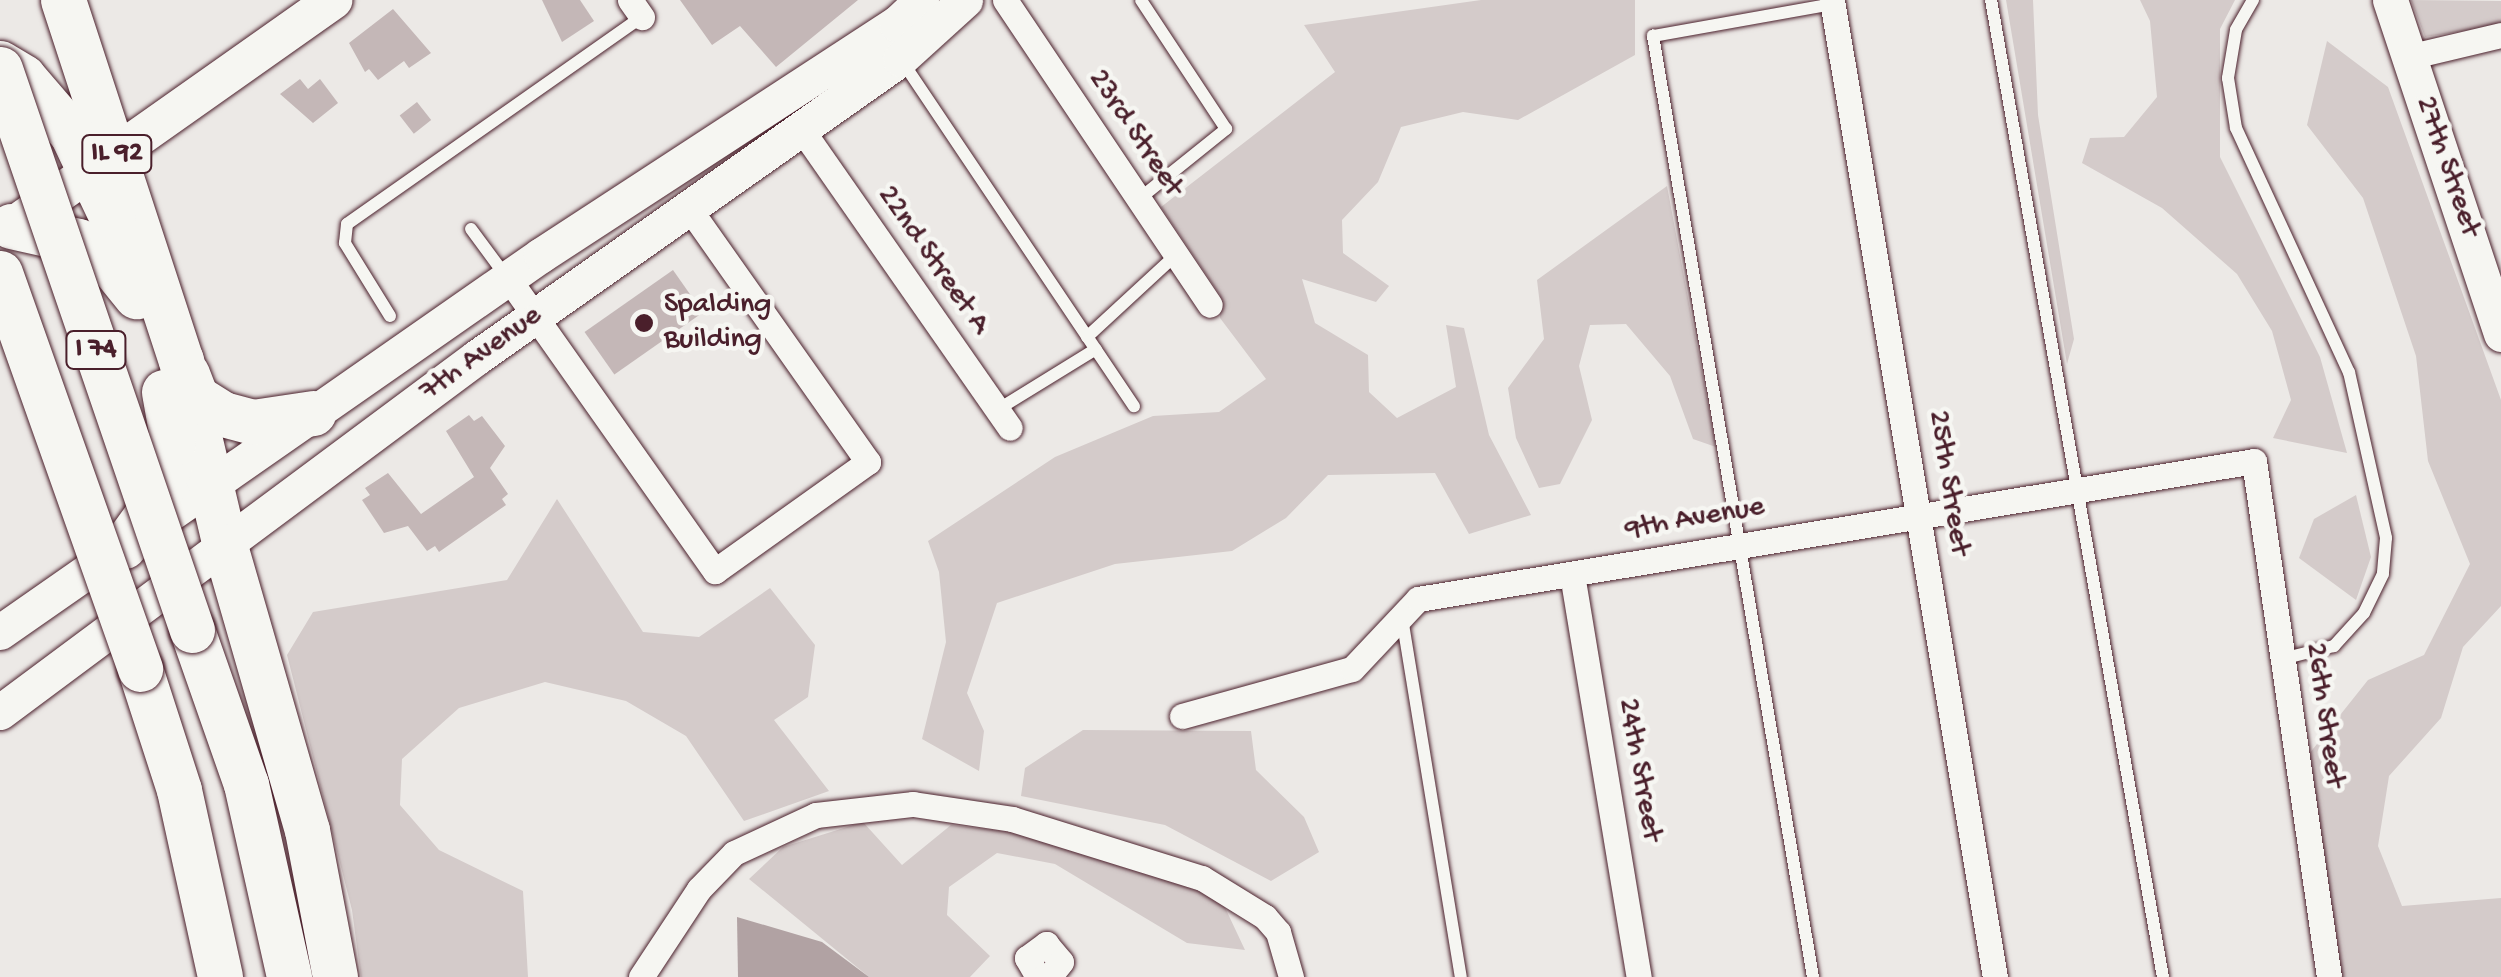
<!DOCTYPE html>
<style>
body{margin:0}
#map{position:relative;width:2501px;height:977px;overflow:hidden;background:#ece9e6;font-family:"Gochi Hand",sans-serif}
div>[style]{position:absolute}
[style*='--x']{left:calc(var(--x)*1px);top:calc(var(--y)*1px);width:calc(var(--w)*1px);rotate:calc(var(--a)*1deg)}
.green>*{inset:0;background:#d4cbca}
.water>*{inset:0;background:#b1a2a3}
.building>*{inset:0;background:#c4b7b7;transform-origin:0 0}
.roads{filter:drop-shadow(0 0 2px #4a1f2b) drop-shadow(0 0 2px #4a1f2b)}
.lane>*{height:12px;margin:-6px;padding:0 6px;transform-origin:6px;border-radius:6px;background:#f6f6f2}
.street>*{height:25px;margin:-12.5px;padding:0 12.5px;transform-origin:12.5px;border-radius:12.5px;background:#f6f6f2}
.secondary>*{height:35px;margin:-17.5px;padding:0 17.5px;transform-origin:17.5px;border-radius:17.5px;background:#f6f6f2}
.primary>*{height:38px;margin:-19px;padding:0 19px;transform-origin:19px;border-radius:19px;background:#f6f6f2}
.highway>*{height:45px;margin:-22.5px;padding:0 22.5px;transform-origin:22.5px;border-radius:22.5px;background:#f6f6f2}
.bridges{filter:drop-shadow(0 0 2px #4a1f2b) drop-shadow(0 0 2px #4a1f2b)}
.highway-bridge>*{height:45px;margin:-22.5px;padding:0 22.5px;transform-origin:22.5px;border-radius:22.5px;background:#f6f6f2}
.dots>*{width:28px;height:28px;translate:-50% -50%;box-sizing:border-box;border:5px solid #f6f6f2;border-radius:50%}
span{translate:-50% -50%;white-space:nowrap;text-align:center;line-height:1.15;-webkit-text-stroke:9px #f6f6f2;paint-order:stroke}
.shield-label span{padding:2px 8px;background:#f6f6f2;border:2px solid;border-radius:8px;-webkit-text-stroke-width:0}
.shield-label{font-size:28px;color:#4a1f2b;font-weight:700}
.street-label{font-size:30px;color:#4a1f2b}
.poi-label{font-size:30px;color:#4a1f2b}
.left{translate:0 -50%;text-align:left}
</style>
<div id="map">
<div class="green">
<i style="clip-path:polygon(1481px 0,1635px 0,1635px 55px,1518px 120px,1463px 112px,1401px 127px,1378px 182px,1342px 220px,1343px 253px,1389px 286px,1376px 302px,1302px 279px,1315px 323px,1368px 355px,1369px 392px,1397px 418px,1456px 387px,1446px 325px,1464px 328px,1489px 435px,1531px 515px,1469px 534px,1435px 473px,1328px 475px,1286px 518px,1232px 551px,1115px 564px,997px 603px,967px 693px,984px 731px,979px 771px,922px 739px,946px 642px,939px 572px,928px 541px,1055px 457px,1153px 416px,1219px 412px,1266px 379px,1220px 318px,1220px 295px,1161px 207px,1335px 72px,1304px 25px)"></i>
<i style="clip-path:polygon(2006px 0,2033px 0,2038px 115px,2074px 339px,2067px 364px)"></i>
<i style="clip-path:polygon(2140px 0,2235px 0,2220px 29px,2220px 157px,2320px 357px,2347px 453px,2273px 438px,2291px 400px,2272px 331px,2237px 274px,2162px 208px,2082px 163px,2090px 138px,2124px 137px,2157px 97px,2150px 21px)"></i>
<i style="clip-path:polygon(2411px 0,2501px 1px,2501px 25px,2425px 37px)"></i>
<i style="clip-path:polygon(2327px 41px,2388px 87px,2501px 400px,2501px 606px,2463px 647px,2441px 718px,2389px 776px,2378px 846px,2402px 906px,2501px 898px,2501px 977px,2340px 977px,2309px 754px,2368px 680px,2424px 655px,2470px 564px,2428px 461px,2416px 356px,2363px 198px,2307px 125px)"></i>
<i style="clip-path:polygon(1667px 186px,1716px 447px,1693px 439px,1670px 376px,1626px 324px,1590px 325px,1579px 366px,1592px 420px,1560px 484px,1539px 488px,1516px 438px,1508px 388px,1544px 339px,1537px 280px)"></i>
<i style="clip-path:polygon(2356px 495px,2371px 557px,2356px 600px,2299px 558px,2314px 519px)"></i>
<i style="clip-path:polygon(557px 499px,643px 632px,699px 637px,770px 588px,815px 645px,808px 697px,774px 720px,829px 791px,744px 821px,686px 736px,626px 701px,545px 682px,459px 708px,402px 759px,400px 805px,439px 850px,523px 891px,528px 977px,361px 977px,352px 910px,287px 655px,313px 612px,507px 580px)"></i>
<i style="clip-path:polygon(1083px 730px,1251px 731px,1256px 770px,1304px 817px,1319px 852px,1271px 881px,1165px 825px,1021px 796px,1025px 768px)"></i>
<i style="clip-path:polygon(863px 822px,902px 865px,951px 825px,1044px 836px,1221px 899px,1245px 950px,1187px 943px,1055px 864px,997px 853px,949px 887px,947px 915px,990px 956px,970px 977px,869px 977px,749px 879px,783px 847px)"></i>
</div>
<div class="water">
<i style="clip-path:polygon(737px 917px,822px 942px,869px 977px,738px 977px)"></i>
</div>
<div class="building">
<i style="clip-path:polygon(542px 0,580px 0,594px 21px,562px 42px)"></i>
<i style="clip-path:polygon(680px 0,858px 0,776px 67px,740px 26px,712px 45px)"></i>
<i style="clip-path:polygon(393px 9px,431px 53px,409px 68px,404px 61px,378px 80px,369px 69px,365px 72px,349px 43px)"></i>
<i style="clip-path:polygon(300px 79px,308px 89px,320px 79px,338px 103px,313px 123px,280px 94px)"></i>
<i style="left:417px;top:102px;width:23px;height:22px;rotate:52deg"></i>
<i style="left:673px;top:270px;width:52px;height:108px;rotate:55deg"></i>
<i style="clip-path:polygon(469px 415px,474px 421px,482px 416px,505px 446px,490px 468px,508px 494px,502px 499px,506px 505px,439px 552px,435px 546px,427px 551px,408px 526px,384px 533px,362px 500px,370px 495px,365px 488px,388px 473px,421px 514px,474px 477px,446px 431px)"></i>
</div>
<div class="roads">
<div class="lane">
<i style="--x:1991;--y:0;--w:992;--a:80.02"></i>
<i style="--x:2253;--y:0;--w:34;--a:120"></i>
<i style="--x:2236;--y:30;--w:49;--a:99.5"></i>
<i style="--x:2228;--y:78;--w:51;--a:80.9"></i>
<i style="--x:2236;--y:128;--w:269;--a:65.2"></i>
<i style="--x:2349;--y:372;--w:170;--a:77.4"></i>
<i style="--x:2386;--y:538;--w:36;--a:95"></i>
<i style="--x:2383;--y:574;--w:43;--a:116"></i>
<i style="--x:2364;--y:613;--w:45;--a:132.3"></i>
<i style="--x:2334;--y:646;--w:54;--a:166"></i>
<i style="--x:902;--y:61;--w:416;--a:56.1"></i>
<i style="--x:1139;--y:199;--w:112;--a:-38.8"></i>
<i style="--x:1226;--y:129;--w:154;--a:-123.4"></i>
<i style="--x:471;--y:229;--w:57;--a:53.5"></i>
<i style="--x:390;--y:316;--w:86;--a:-121.7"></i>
<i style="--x:345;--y:243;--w:19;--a:-84"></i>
<i style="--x:347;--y:224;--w:360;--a:-35.1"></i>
<i style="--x:1087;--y:337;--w:121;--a:-42.7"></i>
<i style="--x:997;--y:410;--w:116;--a:-31.6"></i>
<i style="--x:1402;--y:618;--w:364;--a:80.7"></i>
<i style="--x:1813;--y:977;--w:955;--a:-99.65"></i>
<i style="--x:1653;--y:36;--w:183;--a:-10.1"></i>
</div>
<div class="street">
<i style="--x:630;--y:0;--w:21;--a:55"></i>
<i style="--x:1005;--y:0;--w:367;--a:56.1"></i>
<i style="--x:1832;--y:0;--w:991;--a:80.53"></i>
<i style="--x:2408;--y:57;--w:96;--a:-13.3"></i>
<i style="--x:802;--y:130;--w:363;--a:55.1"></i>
<i style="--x:508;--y:278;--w:359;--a:54.8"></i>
<i style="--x:715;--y:571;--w:188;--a:-35.5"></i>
<i style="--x:868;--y:462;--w:311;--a:-125.2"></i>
<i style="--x:1572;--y:574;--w:409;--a:80.6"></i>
<i style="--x:1182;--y:716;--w:176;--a:-15.5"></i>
<i style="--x:1352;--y:669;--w:96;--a:-46.7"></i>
<i style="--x:1418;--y:599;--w:847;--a:-9.37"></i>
<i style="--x:2254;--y:461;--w:521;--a:81.73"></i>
<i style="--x:641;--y:977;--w:105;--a:-56.6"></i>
<i style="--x:699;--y:889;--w:50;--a:-45.8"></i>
<i style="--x:734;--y:853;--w:90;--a:-24.9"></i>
<i style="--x:816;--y:815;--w:98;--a:-6.5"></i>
<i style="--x:913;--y:804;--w:100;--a:8.6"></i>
<i style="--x:1012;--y:819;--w:199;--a:17.3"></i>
<i style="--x:1202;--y:878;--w:74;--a:31.8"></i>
<i style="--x:1265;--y:917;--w:20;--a:49"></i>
<i style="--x:1278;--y:932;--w:47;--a:73.9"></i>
<i style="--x:1038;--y:977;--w:22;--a:-120"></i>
<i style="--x:1027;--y:958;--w:24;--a:-36"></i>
<i style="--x:1046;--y:944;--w:23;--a:50"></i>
<i style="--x:1061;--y:962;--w:19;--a:129"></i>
</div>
<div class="secondary">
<i style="--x:2390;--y:0;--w:352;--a:71.6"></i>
<i style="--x:0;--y:632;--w:659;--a:-34.87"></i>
<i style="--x:541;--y:255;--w:424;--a:-33.1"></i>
<i style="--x:896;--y:24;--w:35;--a:-43"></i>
<i style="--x:0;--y:712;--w:595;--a:-36.66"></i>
<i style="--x:477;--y:357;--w:517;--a:-35.16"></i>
<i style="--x:900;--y:59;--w:88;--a:-42.2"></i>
</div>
<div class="primary">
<i style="--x:23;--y:219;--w:380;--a:-35.2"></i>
</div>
<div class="highway">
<i style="--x:63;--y:0;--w:379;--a:71.9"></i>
<i style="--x:181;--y:360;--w:191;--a:76.7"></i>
<i style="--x:225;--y:546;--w:296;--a:73.9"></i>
<i style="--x:307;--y:830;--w:150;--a:79.2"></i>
<i style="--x:0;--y:63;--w:27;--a:31"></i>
<i style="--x:23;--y:77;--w:75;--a:49.3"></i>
<i style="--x:72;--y:134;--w:95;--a:64.5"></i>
<i style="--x:11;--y:226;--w:69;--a:12.6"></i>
<i style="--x:78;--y:241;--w:33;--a:33"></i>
<i style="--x:106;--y:259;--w:48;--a:51"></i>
<i style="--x:187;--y:374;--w:25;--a:69"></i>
<i style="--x:196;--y:397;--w:32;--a:32"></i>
<i style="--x:223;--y:414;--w:31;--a:15"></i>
<i style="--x:253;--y:422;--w:61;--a:-8.5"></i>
<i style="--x:124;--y:546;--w:54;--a:-54"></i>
<i style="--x:156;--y:502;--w:34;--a:-69"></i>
<i style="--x:168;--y:470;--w:27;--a:-80"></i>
<i style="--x:173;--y:443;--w:52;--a:-100"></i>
<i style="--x:192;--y:630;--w:163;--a:70.7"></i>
<i style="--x:246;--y:784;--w:198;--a:77.4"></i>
<i style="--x:140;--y:669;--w:127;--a:72.1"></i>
<i style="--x:179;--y:790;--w:191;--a:77.6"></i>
</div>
</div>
<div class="bridges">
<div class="highway-bridge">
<i style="--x:0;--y:69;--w:593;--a:71.11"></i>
<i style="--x:0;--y:273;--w:420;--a:70.5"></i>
</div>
</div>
<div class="dots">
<i style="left:644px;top:323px;background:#4a1f2b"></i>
</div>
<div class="shield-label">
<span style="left:117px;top:154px">IL 92</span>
<span style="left:96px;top:350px">I 74</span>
</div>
<div class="street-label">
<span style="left:1134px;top:134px;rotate:56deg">23rd Street</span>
<span style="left:2446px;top:167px;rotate:71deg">27th Street</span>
<span style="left:932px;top:261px;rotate:55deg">22nd Street A</span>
<span style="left:482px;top:355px;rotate:-36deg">7th Avenue</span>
<span style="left:1947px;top:483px;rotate:81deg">25th Street</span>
<span style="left:1695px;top:520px;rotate:-10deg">9th Avenue</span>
<span style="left:2323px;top:715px;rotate:82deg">26th Street</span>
<span style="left:1638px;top:770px;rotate:80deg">24th Street</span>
</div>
<div class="poi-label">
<span class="left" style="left:664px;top:323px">Spalding<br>Building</span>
</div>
</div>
